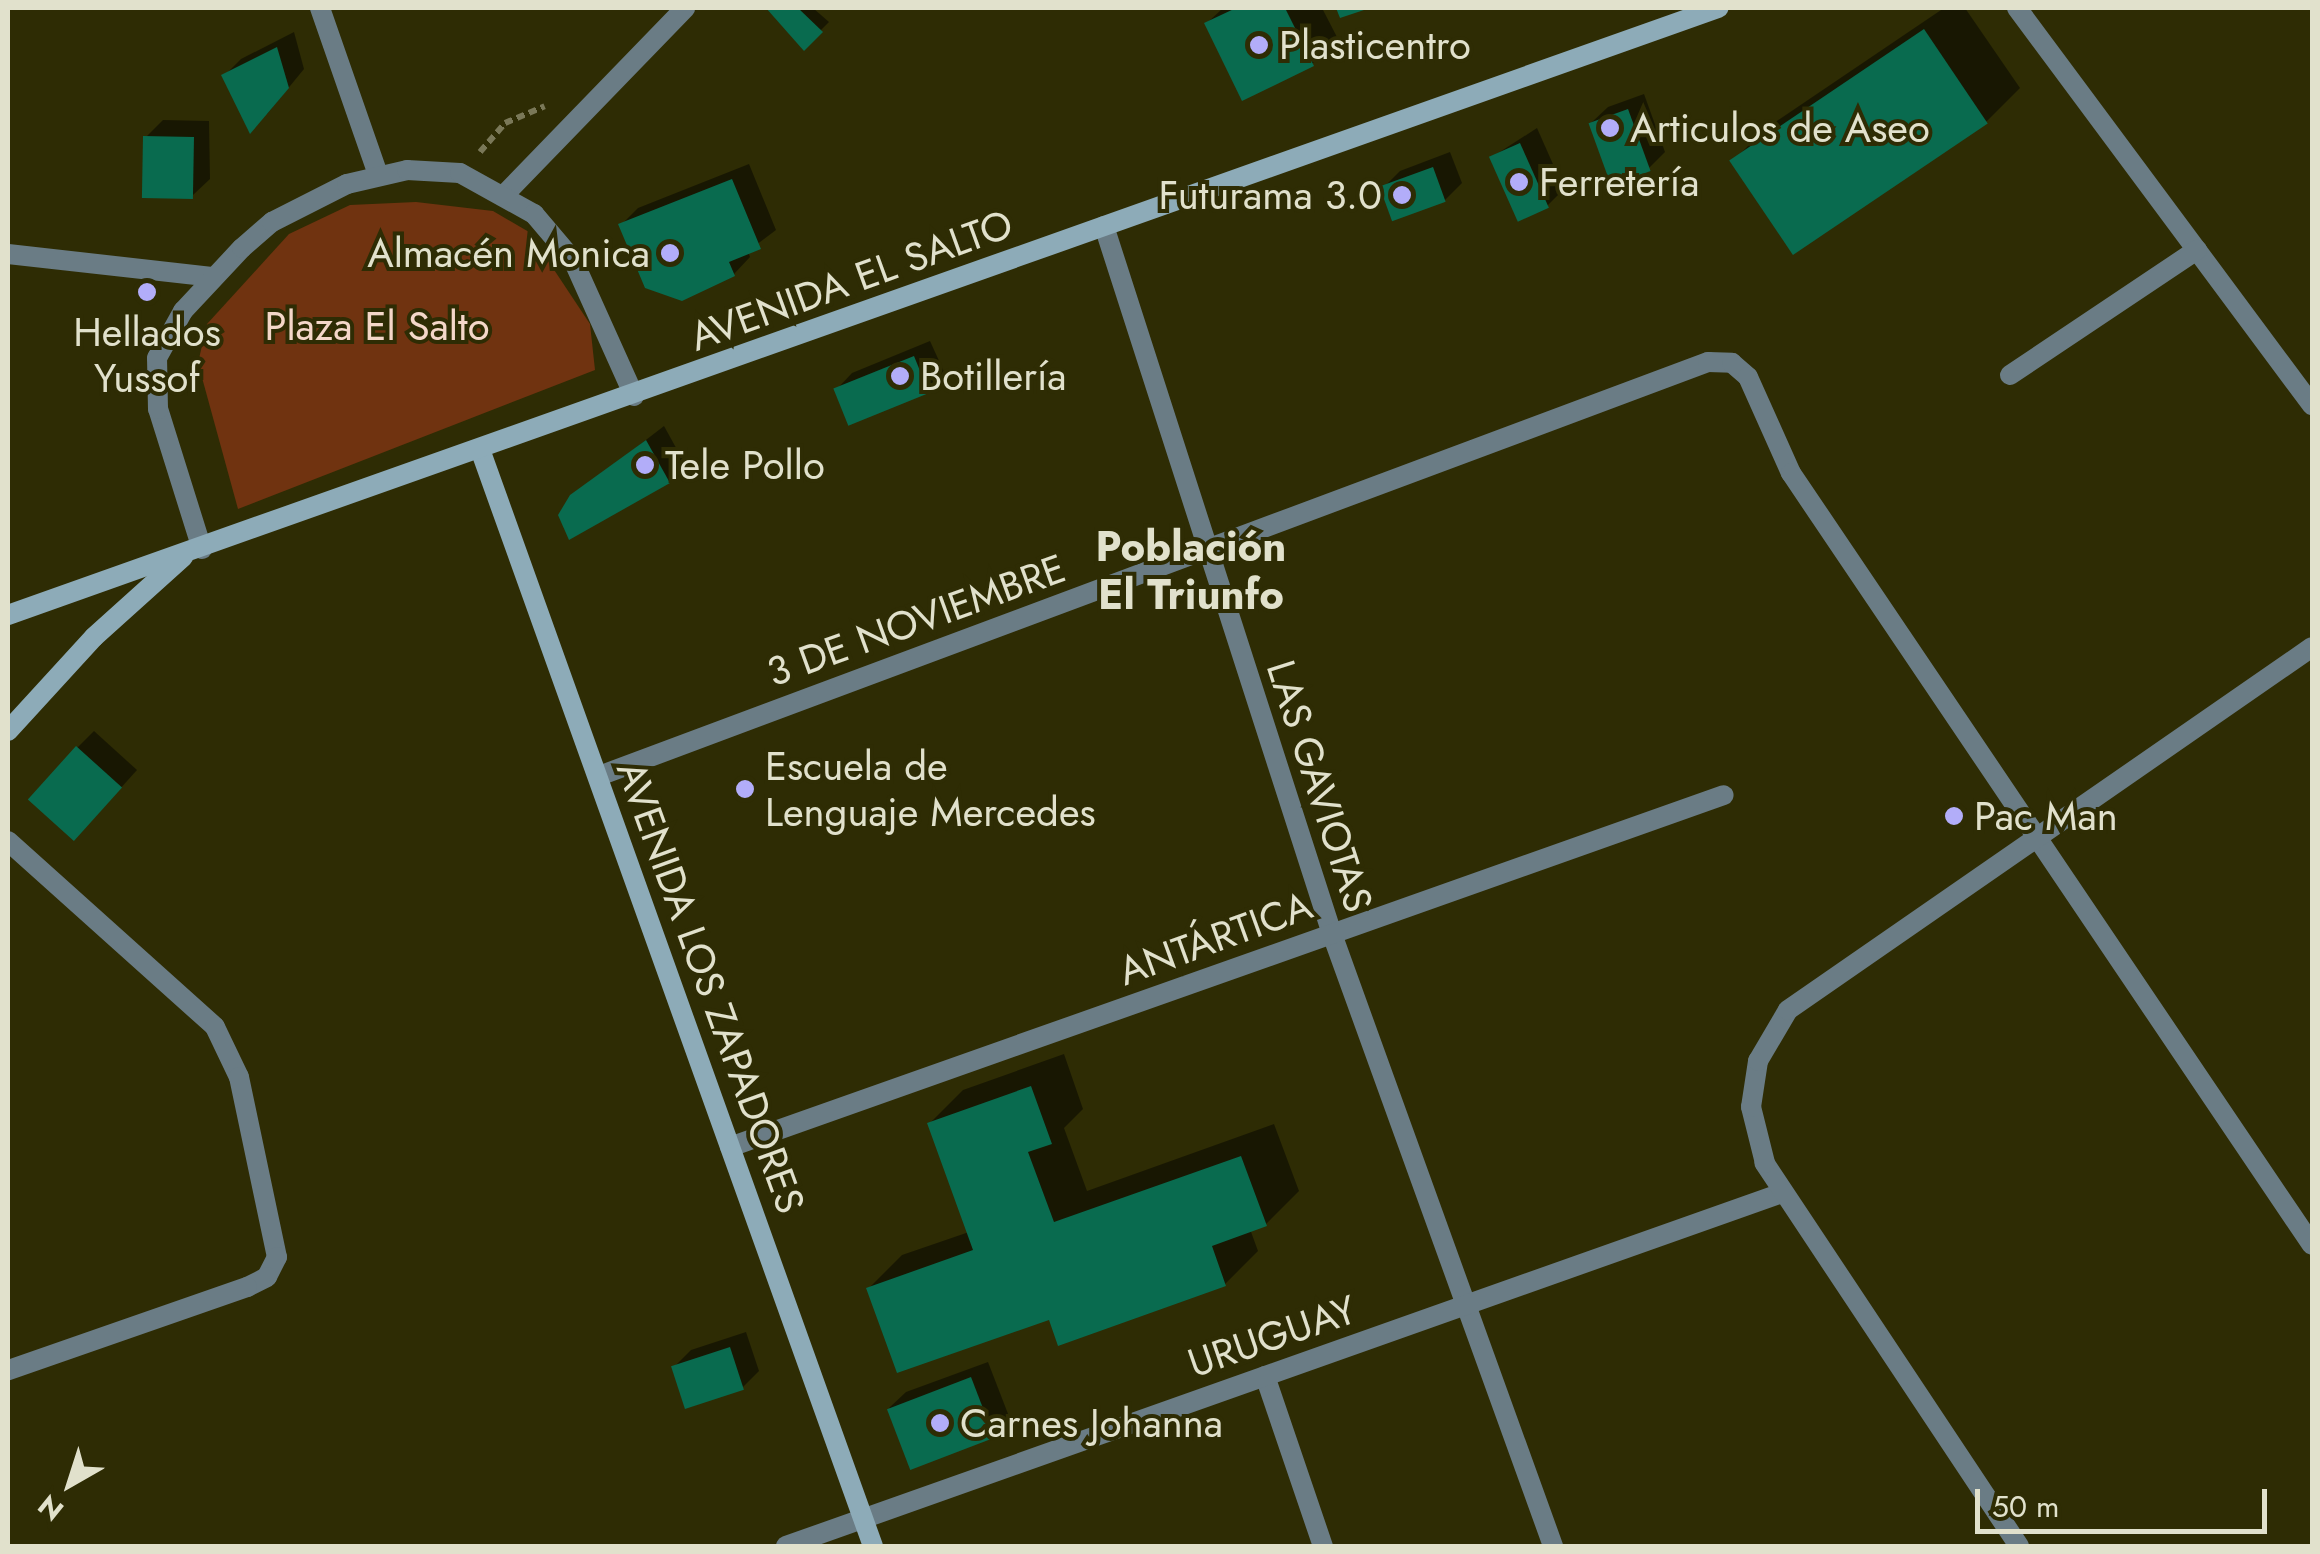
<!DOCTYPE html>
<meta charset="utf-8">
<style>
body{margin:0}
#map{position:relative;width:2320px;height:1554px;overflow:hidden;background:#2e2c04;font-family:Jost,sans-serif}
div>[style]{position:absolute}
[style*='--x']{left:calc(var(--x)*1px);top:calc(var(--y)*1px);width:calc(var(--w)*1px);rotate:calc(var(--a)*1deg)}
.green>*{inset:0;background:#703310}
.shadow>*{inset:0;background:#0007}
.building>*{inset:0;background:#096b4f;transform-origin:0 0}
.path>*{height:6px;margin-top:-3px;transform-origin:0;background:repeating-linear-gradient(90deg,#7a7858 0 8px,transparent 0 13px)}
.minor>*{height:20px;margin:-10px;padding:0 10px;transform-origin:10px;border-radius:10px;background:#6a7c85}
.tertiary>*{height:20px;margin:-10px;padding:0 10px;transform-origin:10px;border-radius:10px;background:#6a7c85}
.secondary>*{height:20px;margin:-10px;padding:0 10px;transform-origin:10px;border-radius:10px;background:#8dabb8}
.dots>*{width:28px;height:28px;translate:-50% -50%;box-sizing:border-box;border:5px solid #2e2c04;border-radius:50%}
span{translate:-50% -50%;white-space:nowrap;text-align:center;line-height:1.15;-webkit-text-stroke:8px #2e2c04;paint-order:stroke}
.poi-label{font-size:40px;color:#e1e1cc}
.left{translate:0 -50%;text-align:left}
.right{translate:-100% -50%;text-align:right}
.street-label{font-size:40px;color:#e1e1cc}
.park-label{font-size:40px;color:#f4d7c9}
.neighbourhood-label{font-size:42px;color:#e1e1cc;font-weight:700}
.frame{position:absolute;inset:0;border:10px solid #e1e1cc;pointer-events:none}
.north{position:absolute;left:20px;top:1434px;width:100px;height:100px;-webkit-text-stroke:8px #2e2c04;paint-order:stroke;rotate:219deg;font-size:28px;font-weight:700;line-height:40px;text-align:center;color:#e1e1cc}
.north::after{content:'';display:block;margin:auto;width:35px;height:45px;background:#e1e1cc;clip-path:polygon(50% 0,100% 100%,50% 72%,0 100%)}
.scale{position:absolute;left:1975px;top:1489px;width:292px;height:45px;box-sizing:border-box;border:5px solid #e1e1cc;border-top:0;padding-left:12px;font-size:30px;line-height:35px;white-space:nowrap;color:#e1e1cc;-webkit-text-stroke:8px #2e2c04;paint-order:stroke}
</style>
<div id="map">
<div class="green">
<i style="clip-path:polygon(416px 202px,493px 211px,529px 232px,590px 324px,595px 370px,238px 509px,198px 363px,207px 324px,289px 234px,350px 205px)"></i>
</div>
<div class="shadow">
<i style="clip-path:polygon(770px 8px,813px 8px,829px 22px,804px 47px)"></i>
<i style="clip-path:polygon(1223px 8px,1322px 8px,1338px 39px,1312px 64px,1207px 23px)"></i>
<i style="clip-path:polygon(1944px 8px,1965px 8px,2020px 88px,1987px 121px,1793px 251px,1732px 162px,1765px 129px)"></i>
<i style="clip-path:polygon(294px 32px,304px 69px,267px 114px,224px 76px,241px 59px)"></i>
<i style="clip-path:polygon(1644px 94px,1665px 152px,1648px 169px,1591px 123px,1608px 107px)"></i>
<i style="clip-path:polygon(163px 120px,209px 121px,210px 179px,193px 195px,146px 137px)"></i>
<i style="clip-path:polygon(1537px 128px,1564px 189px,1547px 206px,1492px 157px)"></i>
<i style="clip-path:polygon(1450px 152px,1462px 183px,1445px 200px,1383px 188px,1400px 171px)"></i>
<i style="clip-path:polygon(749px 164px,776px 230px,748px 251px,750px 257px,734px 274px,621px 225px,638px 208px)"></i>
<i style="clip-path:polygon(930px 341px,945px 374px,928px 391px,836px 390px,852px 373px)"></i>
<i style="clip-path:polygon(664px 426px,685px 464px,669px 481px,572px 497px)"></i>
<i style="clip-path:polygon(94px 731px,137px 770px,91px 821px,77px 748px)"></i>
<i style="clip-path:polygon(1064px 1054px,1083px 1109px,1064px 1128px,1087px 1191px,1274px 1124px,1299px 1191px,1266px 1224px,1250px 1229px,1258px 1251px,1225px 1284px,1050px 1317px,869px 1288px,902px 1255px,969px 1232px,930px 1123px,963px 1090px)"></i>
<i style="clip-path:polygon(746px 1332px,759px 1371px,742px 1388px,674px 1367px,691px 1350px)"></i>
<i style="clip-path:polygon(988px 1362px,1010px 1419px,993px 1436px,889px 1408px,906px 1392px)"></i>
</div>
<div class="building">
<i style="clip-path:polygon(766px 8px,798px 8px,823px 32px,804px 51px)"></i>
<i style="clip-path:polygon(1236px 8px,1285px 8px,1314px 66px,1242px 101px,1204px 23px)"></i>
<i style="clip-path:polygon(1336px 8px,1370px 8px,1340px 18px)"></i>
<i style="left:1924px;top:29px;width:114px;height:235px;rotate:56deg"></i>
<i style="clip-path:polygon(277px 47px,289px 88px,250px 134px,221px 75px)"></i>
<i style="left:1628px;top:109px;width:66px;height:42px;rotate:70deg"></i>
<i style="left:143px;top:136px;width:51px;height:62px;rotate:1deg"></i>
<i style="left:1520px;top:143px;width:71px;height:34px;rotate:66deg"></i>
<i style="left:1433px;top:167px;width:37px;height:57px;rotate:70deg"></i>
<i style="clip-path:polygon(732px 179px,761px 249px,729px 262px,735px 276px,682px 301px,645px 288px,618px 224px)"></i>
<i style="left:914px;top:356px;width:40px;height:87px;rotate:68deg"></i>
<i style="clip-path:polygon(646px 440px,670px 483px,569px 540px,558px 515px,570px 495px)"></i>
<i style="left:76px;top:746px;width:62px;height:72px;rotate:42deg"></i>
<i style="clip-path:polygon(1031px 1086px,1052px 1144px,1028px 1152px,1054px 1222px,1241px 1156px,1267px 1226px,1212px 1246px,1226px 1286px,1058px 1346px,1049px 1320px,897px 1373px,866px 1288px,973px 1250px,927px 1123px)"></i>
<i style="left:730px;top:1347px;width:45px;height:62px;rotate:72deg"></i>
<i style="left:971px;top:1377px;width:65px;height:90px;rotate:69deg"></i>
</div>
<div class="path">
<i style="--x:480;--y:152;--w:38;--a:-49"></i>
<i style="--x:505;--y:123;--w:43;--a:-23"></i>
</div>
<div class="minor">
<i style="--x:320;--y:8;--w:177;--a:70.8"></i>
<i style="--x:2017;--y:8;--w:495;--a:53.4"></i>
<i style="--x:1104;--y:226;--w:744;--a:72.15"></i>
<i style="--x:1332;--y:934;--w:651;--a:70.14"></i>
<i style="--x:8;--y:254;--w:205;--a:6.4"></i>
<i style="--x:2010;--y:375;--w:225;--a:-33.8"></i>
<i style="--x:599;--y:776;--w:1184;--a:-20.47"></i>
<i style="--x:1708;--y:362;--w:24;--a:2"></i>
<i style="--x:1732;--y:363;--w:21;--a:41"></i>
<i style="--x:1748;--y:377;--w:105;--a:65.9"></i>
<i style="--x:1791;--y:473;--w:931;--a:55.99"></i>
<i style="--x:8;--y:841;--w:278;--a:41.9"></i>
<i style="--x:215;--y:1027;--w:55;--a:64.4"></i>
<i style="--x:239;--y:1077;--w:184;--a:78.1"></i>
<i style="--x:277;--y:1257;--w:22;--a:117"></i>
<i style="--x:267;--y:1277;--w:22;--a:153"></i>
<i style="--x:247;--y:1287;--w:253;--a:160.8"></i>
<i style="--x:730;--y:1147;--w:1054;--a:-19.5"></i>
<i style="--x:1265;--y:1376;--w:180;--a:71.2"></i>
<i style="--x:786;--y:1546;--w:1057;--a:-19.52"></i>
<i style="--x:2019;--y:1546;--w:460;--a:-123.6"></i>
<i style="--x:1765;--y:1163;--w:58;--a:-104"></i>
<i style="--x:1751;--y:1107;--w:47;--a:-81.3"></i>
<i style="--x:1758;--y:1061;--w:59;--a:-59.5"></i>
<i style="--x:1788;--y:1010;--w:637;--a:-34.71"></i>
</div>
<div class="tertiary">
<i style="--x:505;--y:194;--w:259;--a:-45.9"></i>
<i style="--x:202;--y:549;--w:147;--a:-107.4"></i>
<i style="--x:158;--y:409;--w:51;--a:-91.1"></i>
<i style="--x:157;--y:358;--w:54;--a:-61"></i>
<i style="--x:183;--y:311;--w:86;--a:-46.9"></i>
<i style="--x:242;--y:248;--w:40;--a:-41"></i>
<i style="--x:272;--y:222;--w:84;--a:-26.9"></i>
<i style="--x:347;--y:184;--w:62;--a:-13.1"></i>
<i style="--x:407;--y:170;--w:53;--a:3.2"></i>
<i style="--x:460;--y:173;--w:85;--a:29"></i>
<i style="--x:534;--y:214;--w:60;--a:49.7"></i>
<i style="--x:573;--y:260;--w:149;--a:65.8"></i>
</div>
<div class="secondary">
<i style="--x:481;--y:452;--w:1162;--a:70.29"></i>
<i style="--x:8;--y:615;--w:1815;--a:-19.54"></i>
<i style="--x:8;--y:731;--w:127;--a:-47.5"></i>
<i style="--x:94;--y:637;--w:120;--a:-42"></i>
</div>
<div class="dots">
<i style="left:1259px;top:45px;background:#b2adf9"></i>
<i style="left:1610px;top:128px;background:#b2adf9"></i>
<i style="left:1519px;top:182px;background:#b2adf9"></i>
<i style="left:1402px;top:195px;background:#b2adf9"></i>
<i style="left:670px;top:253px;background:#b2adf9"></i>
<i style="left:147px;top:292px;background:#b2adf9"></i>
<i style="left:900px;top:376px;background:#b2adf9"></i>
<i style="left:645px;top:465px;background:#b2adf9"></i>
<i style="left:745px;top:789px;background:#b2adf9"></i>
<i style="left:1954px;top:816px;background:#b2adf9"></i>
<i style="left:940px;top:1423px;background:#b2adf9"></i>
</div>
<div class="poi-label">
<span class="left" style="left:1279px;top:45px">Plasticentro</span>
<span class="left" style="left:1630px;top:128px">Articulos de Aseo</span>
<span class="left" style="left:1539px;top:182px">Ferretería</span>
<span class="right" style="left:1382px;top:195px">Futurama 3.0</span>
<span class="right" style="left:650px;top:253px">Almacén Monica</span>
<span style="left:147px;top:355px">Hellados<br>Yussof</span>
<span class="left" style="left:920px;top:376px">Botillería</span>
<span class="left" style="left:665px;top:465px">Tele Pollo</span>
<span class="left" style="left:765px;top:789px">Escuela de<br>Lenguaje Mercedes</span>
<span class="left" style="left:1974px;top:816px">Pac Man</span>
<span class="left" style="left:960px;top:1423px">Carnes Johanna</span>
</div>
<div class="street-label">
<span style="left:851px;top:280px;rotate:-20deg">AVENIDA EL SALTO</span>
<span style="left:916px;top:620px;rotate:-20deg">3 DE NOVIEMBRE</span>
<span style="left:1320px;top:786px;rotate:72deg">LAS GAVIOTAS</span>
<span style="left:1215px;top:938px;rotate:-20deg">ANTÁRTICA</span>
<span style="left:711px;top:987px;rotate:70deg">AVENIDA LOS ZAPADORES</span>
<span style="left:1272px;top:1336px;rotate:-19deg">URUGUAY</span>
</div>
<div class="park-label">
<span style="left:377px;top:326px">Plaza El Salto</span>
</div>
<div class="neighbourhood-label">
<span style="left:1191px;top:571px">Población<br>El Triunfo</span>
</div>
<div class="frame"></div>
<div class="north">N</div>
<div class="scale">50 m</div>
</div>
